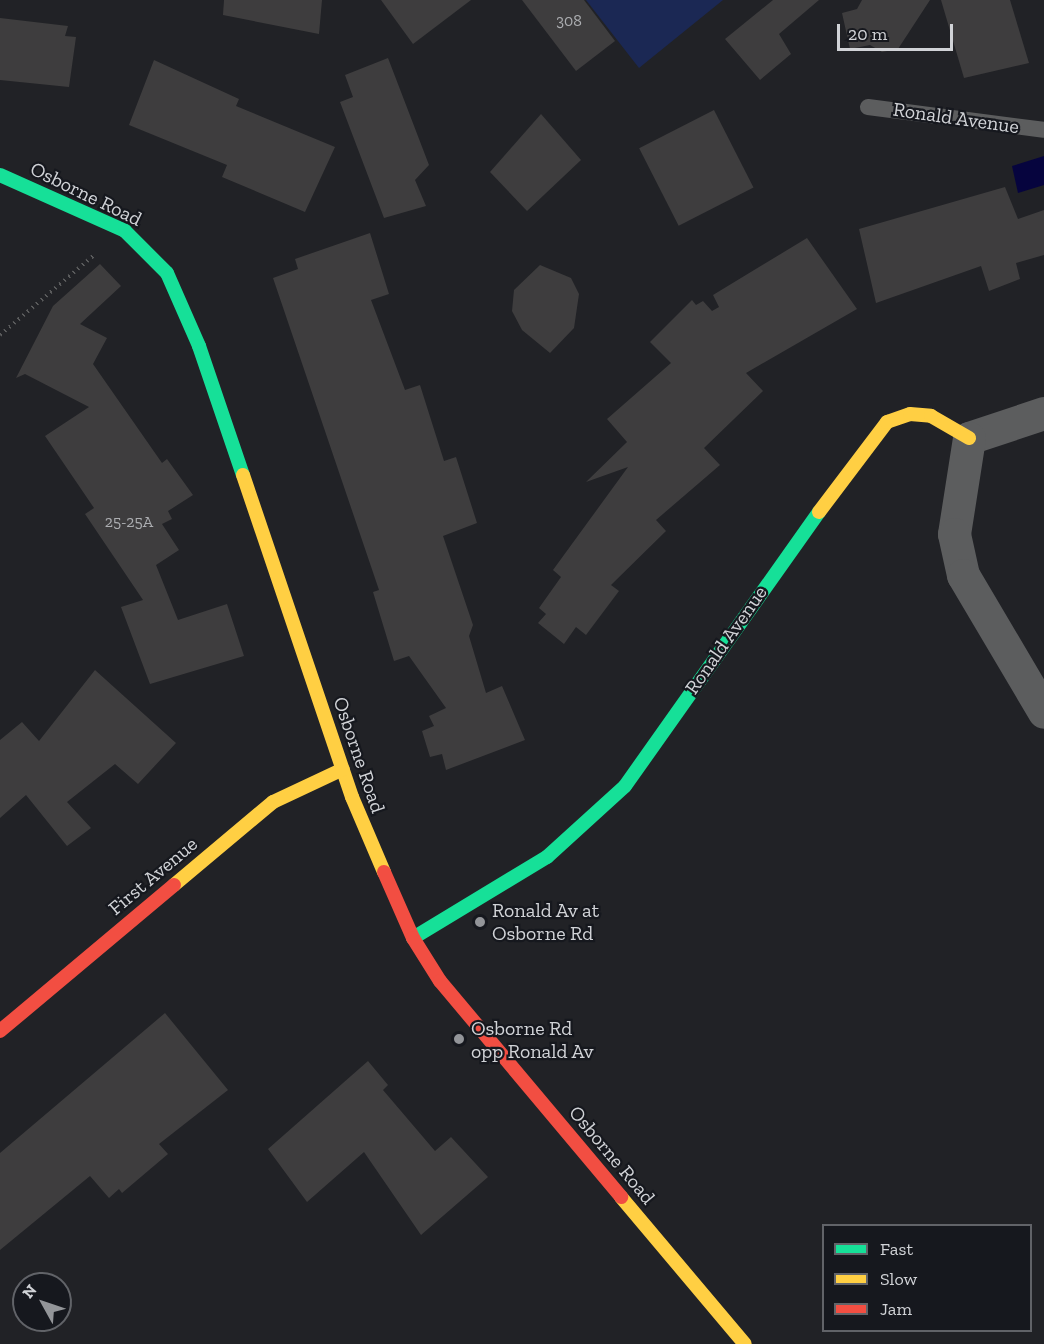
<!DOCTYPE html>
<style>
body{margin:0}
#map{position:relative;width:1044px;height:1344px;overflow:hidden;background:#212226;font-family:"Zilla Slab",serif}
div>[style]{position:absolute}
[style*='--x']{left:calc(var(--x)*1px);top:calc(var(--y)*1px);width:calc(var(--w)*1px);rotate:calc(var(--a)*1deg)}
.green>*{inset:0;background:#1b2854}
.water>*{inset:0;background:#06043e}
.building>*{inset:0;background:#3e3d3e;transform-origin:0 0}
.path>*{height:4px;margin-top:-2px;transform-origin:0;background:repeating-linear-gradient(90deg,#5a5b5c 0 1.5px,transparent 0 6px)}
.lane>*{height:16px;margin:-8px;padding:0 8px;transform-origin:8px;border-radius:8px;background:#5c5d5e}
.street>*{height:33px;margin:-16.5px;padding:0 16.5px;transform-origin:16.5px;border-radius:16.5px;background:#5c5d5e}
.fast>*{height:14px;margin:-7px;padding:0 7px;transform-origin:7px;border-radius:7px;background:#16e098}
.slow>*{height:14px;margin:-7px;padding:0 7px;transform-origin:7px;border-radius:7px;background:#ffcf43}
.jam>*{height:14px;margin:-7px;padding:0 7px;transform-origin:7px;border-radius:7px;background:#f24e42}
.dots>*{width:16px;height:16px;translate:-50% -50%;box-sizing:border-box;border:3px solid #16181e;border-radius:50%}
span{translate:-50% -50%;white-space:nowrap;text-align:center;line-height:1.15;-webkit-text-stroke:4.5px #16181e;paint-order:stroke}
.number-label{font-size:16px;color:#acaeb1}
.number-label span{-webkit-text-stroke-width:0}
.street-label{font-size:20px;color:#d1d3d7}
.poi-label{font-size:20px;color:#d1d3d7}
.left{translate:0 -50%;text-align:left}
.legend{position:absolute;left:822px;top:1224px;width:210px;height:108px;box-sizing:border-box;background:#16181e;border:2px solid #616368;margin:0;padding:8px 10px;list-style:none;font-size:18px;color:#d1d3d7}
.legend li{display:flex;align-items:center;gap:12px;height:30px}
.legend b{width:30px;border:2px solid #616368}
.north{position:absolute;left:12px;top:1272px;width:60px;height:60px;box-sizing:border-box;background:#16181e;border:2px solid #616368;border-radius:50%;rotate:310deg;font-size:16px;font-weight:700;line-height:24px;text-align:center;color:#d1d3d7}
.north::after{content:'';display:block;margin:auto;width:21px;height:27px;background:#939599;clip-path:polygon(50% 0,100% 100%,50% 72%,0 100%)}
.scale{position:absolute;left:837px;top:24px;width:116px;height:27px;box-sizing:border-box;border:3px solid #d1d3d7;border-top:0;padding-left:8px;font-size:18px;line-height:21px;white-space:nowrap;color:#d1d3d7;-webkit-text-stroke:4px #16181e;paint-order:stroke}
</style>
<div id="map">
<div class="green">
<i style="clip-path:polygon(586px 0,723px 0,639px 68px)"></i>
</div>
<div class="water">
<i style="clip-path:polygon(1044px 156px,1044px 185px,1018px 193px,1012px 166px)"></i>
</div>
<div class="building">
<i style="clip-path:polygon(224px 0,322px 0,319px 34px,223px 15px)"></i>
<i style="clip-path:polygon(381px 0,471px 0,413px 44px)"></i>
<i style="clip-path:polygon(522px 0,584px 0,615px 41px,576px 71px)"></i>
<i style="clip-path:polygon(773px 0,819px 0,779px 34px,791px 54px,760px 80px,725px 39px)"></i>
<i style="clip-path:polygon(862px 0,930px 0,898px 49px,882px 52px,870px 45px,850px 49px,842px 13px,857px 9px)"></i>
<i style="clip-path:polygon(941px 0,1010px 0,1029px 63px,964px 78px)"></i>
<i style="clip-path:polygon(0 18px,68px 26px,65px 36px,76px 37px,69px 87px,0 80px)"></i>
<i style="clip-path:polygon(388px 58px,429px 165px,415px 180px,426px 206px,384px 218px,340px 102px,353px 97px,345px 75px)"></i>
<i style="clip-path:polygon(154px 60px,239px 99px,236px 106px,335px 147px,305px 212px,222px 177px,227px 165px,129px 125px)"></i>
<i style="left:714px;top:110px;width:87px;height:84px;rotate:63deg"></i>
<i style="clip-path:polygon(541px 114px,581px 160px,527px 211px,490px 172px)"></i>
<i style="clip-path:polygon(1005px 187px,1018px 219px,1044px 210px,1044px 255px,1016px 263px,1020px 279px,989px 291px,981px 266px,876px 303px,859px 229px)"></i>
<i style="clip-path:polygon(370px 233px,389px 294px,371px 300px,405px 390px,420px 385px,444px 461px,456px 457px,477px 523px,443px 536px,473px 625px,469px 636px,486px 693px,502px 686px,525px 740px,446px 770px,442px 754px,430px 757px,422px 731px,434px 726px,429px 716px,446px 708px,409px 656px,394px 661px,373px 592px,379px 590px,273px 278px,298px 269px,295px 259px)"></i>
<i style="clip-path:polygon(807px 238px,857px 309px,746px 373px,763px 391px,704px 448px,720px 465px,656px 520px,666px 531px,611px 585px,619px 591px,586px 635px,576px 627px,564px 644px,538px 623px,546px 614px,539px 608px,561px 577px,553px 570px,628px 467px,586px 482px,627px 442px,607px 419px,671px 363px,650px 342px,692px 300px,696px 305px,703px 301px,712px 311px,719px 307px,713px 295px)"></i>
<i style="clip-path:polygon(100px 264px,121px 286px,80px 324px,107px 338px,93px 364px,162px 463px,167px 459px,193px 495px,168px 511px,172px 519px,162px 524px,179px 550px,156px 565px,178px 620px,227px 604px,244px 656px,150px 684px,121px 607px,143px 600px,85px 514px,94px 508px,45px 436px,89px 407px,25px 374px,16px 378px,53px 306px)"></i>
<i style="clip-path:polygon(540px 265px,571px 278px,579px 294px,574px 328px,550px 353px,522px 330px,512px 311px,514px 290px)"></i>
<i style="clip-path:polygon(95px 670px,176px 743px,138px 784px,115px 764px,67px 802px,91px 828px,67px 846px,26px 795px,0 818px,0 740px,22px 722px,39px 741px)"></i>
<i style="clip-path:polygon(165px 1013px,228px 1090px,159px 1144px,168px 1154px,122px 1193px,119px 1189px,109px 1198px,90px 1176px,0 1250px,0 1153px)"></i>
<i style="clip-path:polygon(368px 1061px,388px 1085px,383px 1090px,435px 1151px,451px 1137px,488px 1177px,421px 1235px,364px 1152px,307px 1202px,268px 1149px)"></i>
</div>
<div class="path">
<i style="--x:0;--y:335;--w:122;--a:-40.3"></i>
</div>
<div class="lane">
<i style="--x:868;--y:107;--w:177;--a:7.4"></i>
</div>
<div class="street">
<i style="--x:1044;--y:413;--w:79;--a:161.6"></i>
<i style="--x:969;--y:438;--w:97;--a:98.9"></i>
<i style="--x:954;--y:534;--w:42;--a:77.6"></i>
<i style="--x:963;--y:575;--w:159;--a:59.4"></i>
</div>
<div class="fast">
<i style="--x:0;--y:175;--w:137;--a:24.1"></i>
<i style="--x:125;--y:231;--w:59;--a:45"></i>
<i style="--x:167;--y:273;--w:80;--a:66.3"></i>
<i style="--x:199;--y:346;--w:136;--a:71.2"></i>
<i style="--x:413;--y:938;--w:157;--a:-31.2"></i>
<i style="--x:547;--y:857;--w:105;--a:-42.3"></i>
<i style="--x:625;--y:786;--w:336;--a:-54.7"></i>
</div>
<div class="slow">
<i style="--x:243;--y:475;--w:340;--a:71.3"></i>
<i style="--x:352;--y:797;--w:82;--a:66.9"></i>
<i style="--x:819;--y:512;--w:113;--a:-52.9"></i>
<i style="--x:887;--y:422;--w:24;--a:-19"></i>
<i style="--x:910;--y:414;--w:21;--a:5"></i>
<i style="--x:931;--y:416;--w:44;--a:30.1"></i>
<i style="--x:174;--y:885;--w:129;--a:-40"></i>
<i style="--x:273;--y:802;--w:77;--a:-25.2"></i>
<i style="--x:621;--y:1197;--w:192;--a:49.9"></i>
</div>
<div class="jam">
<i style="--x:384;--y:872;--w:72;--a:66.3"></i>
<i style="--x:413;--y:938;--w:51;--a:57.9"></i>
<i style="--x:440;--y:981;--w:282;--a:50"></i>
<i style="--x:0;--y:1031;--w:227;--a:-40"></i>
</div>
<div class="dots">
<i style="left:480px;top:922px;background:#939599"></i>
<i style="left:459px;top:1039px;background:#939599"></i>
</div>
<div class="number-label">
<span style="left:569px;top:21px">308</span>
<span style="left:129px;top:522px">25-25A</span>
</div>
<div class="street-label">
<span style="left:956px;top:118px;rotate:8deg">Ronald Avenue</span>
<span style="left:86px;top:194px;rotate:26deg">Osborne Road</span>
<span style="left:726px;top:640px;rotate:-55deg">Ronald Avenue</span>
<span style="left:359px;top:755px;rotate:71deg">Osborne Road</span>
<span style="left:153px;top:876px;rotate:-40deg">First Avenue</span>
<span style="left:612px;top:1155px;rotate:50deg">Osborne Road</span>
</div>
<div class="poi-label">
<span class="left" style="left:492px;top:922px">Ronald Av at<br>Osborne Rd</span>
<span class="left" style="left:471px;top:1040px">Osborne Rd<br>opp Ronald Av</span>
</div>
<ul class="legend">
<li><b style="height:8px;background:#16e098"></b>Fast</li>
<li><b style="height:8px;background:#ffcf43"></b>Slow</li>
<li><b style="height:8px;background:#f24e42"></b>Jam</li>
</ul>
<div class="north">N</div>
<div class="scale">20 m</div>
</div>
